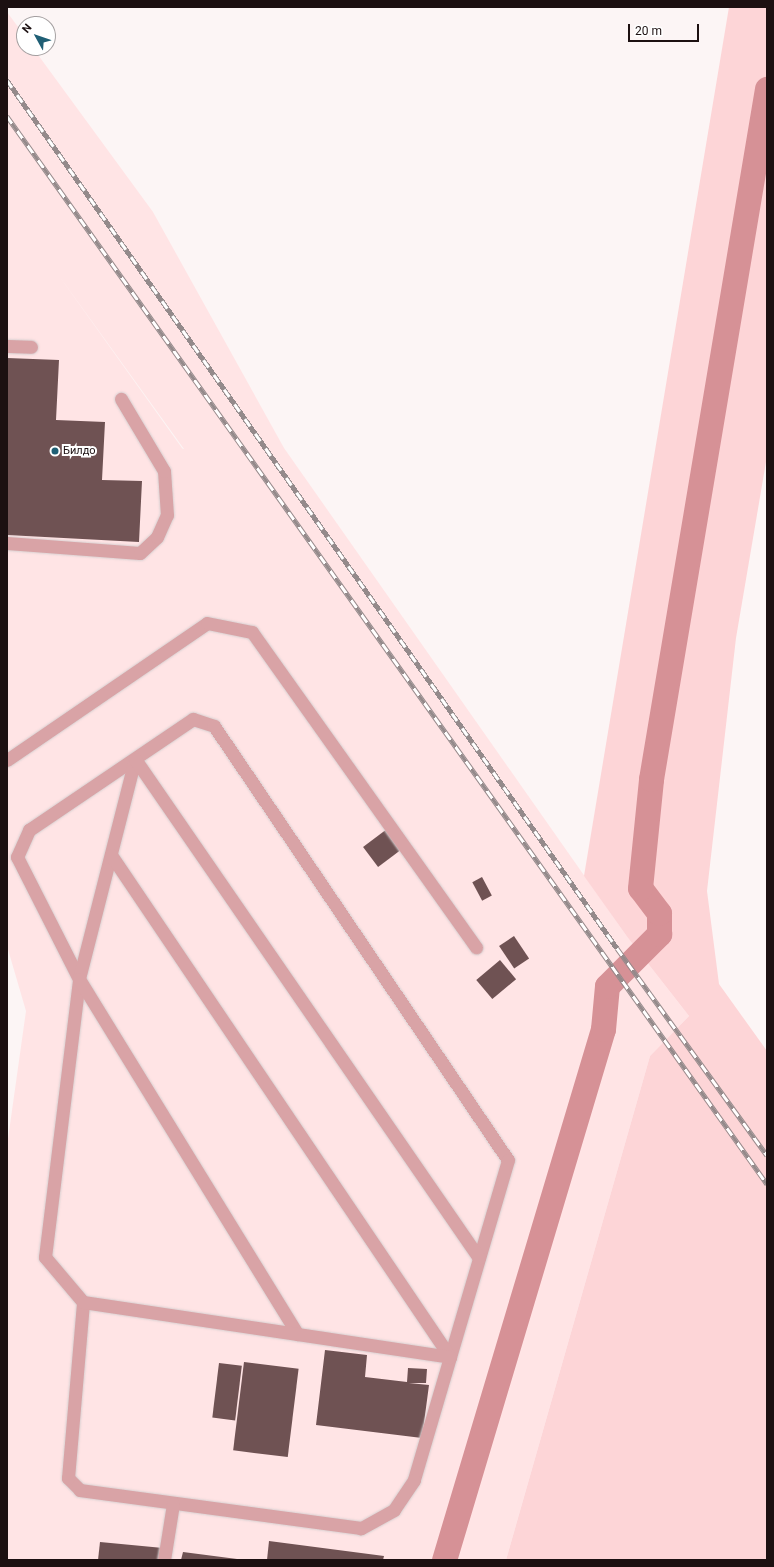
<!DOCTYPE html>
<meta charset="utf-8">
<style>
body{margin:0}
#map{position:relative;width:774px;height:1567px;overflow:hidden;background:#fcf5f5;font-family:Roboto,sans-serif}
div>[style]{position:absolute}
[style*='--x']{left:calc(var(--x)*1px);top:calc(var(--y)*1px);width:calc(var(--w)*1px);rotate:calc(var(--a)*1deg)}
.built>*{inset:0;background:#ffe4e5}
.green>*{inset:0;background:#fdd5d7}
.canal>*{height:25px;margin:-12.5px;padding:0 12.5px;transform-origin:12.5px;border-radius:12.5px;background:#d69196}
.building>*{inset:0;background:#6f5253;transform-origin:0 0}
.roads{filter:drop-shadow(0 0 1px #d8d0d1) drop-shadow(0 0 1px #d8d0d1)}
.lane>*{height:13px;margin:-6.5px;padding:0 6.5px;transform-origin:6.5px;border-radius:6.5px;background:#d9a3a6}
.rail>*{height:4.5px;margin-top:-2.25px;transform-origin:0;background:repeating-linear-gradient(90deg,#fff 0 9px,#948a8b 0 18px);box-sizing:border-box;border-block:1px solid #948a8b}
.dots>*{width:11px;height:11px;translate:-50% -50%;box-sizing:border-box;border:2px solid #fff;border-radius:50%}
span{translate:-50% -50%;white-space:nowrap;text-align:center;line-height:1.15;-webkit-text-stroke:4px #fff;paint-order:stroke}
.poi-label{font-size:11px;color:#1c1011}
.left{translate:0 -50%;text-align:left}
.frame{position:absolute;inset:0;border:8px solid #1c1011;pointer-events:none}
.north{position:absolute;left:16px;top:16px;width:40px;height:40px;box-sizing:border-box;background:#fff;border:1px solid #a49fa0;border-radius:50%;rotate:310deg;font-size:11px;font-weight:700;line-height:16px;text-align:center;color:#1c1011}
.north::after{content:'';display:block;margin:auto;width:14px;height:18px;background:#1f5f75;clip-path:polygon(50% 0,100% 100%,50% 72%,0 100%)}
.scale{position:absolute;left:628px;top:24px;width:71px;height:18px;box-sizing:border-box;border:2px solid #1c1011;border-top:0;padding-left:5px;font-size:12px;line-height:14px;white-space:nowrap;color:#1c1011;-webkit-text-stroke:3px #fff;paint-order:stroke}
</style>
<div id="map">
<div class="built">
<i style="clip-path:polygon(evenodd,7px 12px,24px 35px,24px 48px,33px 48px,153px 212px,284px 448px,628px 938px,689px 1016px,650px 1056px,506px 1560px,7px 1560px,7px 1146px,26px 1011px,7px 946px,7px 12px,57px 273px,184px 449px,183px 449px,182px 448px,57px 273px)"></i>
</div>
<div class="green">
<i style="clip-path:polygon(729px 7px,767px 7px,767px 456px,736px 638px,707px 891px,719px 984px,767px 1051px,767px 1560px,506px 1560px,650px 1056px,689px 1016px,628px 938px,584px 876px)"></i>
</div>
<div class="canal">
<i style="--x:444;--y:1560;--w:554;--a:-73.33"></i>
<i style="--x:603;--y:1029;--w:43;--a:-84.7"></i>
<i style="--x:607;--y:986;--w:74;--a:-45"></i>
<i style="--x:659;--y:934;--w:21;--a:-90"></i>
<i style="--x:659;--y:913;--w:31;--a:-127"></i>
<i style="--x:640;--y:888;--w:110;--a:-84.2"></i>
<i style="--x:651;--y:779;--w:700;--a:-80.46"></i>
</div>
<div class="building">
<i style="clip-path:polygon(7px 358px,59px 360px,56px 420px,105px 422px,102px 480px,142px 481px,139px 542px,7px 535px)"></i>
<i style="left:387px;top:829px;width:25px;height:30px;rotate:53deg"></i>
<i style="left:482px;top:877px;width:21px;height:11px;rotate:62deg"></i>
<i style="left:514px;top:936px;width:27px;height:18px;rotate:56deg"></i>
<i style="left:500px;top:960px;width:25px;height:31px;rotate:50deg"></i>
<i style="clip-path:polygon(325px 1350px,367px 1355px,365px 1377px,407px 1382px,408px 1368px,427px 1369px,426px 1383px,409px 1383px,429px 1385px,422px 1438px,316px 1425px)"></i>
<i style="left:244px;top:1362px;width:55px;height:89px;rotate:7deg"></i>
<i style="left:219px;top:1363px;width:23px;height:55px;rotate:7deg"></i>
<i style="clip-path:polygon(269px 1541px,384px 1556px,383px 1560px,267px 1560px)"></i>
<i style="clip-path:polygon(100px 1542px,163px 1548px,162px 1560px,98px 1560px)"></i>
<i style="clip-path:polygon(183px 1552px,237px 1559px,237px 1560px,181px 1560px)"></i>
</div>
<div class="roads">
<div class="lane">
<i style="--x:7;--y:346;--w:24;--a:2"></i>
<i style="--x:7;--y:543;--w:133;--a:4.3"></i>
<i style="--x:140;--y:553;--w:23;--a:-43"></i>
<i style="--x:157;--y:537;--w:24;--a:-66"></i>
<i style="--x:167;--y:515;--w:44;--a:-93.9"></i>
<i style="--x:164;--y:471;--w:84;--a:-120.8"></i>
<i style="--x:193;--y:719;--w:22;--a:18"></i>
<i style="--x:214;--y:726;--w:524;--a:55.89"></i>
<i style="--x:508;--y:1160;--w:334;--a:106.4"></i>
<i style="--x:414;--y:1480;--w:36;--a:124"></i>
<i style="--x:394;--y:1510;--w:38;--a:151"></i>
<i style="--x:361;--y:1528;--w:284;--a:-172.3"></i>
<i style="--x:80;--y:1490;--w:17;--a:-135"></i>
<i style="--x:68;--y:1478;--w:177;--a:-85.1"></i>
<i style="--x:83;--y:1302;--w:59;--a:-130.2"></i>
<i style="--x:45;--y:1257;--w:280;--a:-83"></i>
<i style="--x:79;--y:979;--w:137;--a:-116.9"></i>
<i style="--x:17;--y:857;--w:30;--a:-66"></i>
<i style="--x:29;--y:830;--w:198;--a:-34.1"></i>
<i style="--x:135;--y:759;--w:227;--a:104.3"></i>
<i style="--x:79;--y:979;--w:417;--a:58.4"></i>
<i style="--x:135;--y:759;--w:606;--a:55.42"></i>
<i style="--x:7;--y:760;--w:242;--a:-34.4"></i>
<i style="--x:207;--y:623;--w:46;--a:11.3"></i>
<i style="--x:252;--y:632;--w:387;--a:54.6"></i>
<i style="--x:111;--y:855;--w:606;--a:55.97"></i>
<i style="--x:83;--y:1302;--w:371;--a:8.5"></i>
<i style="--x:164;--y:1560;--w:57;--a:-80.9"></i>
</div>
</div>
<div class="rail">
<i style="--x:7;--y:80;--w:1061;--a:54.9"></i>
<i style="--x:617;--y:948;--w:256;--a:54.1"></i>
<i style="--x:7;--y:116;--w:1311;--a:54.56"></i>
</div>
<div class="dots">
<i style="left:55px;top:451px;background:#1f5f75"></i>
</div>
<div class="poi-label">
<span class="left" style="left:63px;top:451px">Билдо</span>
</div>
<div class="frame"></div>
<div class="north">N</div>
<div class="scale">20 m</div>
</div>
